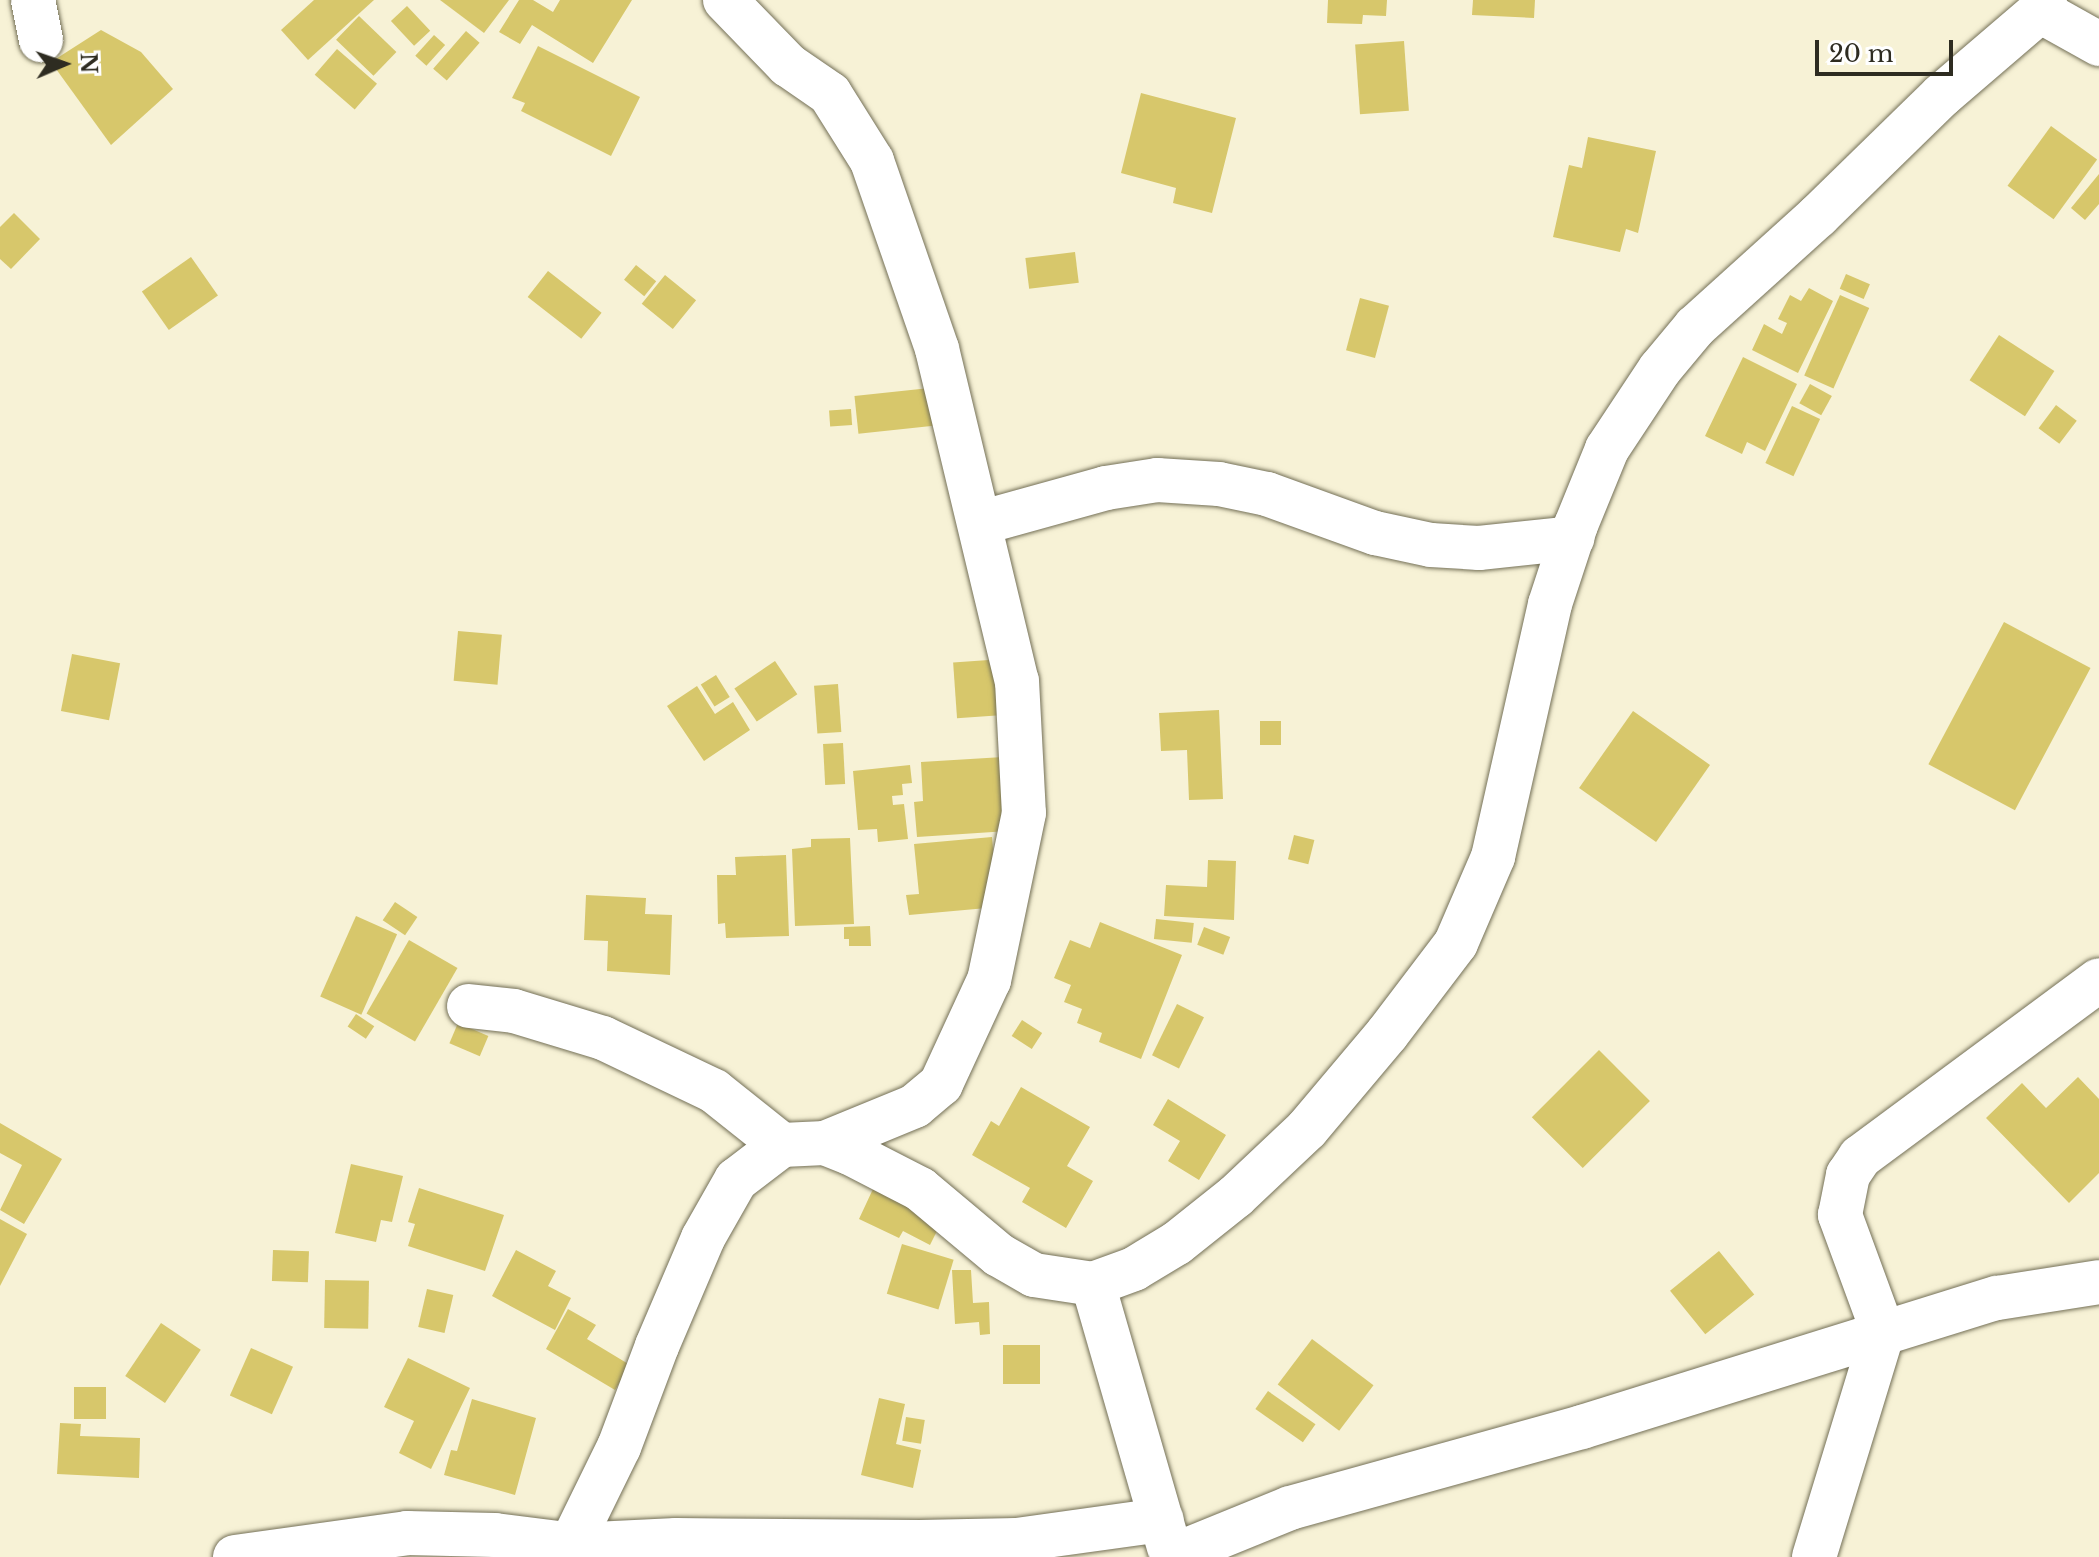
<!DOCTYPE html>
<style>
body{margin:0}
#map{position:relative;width:2099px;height:1557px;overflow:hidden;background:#f7f2d6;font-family:"Libre Baskerville",serif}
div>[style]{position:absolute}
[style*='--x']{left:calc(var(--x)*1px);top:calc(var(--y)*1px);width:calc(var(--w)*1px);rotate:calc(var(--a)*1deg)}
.building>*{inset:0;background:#d7c76b;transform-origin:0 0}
.roads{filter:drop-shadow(0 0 2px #747057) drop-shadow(0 0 2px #747057)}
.minor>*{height:44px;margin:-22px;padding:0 22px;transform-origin:22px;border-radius:22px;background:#fff}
span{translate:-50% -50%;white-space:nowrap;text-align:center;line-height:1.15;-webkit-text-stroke:8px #fff;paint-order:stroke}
.north{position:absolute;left:24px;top:24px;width:80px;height:80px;-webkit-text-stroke:6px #fff;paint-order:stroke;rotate:88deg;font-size:22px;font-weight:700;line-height:32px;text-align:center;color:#2e2c21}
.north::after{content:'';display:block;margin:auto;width:28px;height:36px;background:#2e2c21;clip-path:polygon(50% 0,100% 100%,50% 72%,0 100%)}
.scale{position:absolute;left:1815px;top:40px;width:138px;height:36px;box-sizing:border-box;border:4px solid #2e2c21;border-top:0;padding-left:10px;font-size:24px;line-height:28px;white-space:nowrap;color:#2e2c21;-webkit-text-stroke:6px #fff;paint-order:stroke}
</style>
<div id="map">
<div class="building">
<i style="clip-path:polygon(314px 0,374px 0,308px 60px,281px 30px)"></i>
<i style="clip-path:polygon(440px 0,509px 0,484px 33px)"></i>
<i style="clip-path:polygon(519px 0,533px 0,553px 12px,560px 0,632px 0,593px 63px,532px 25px,520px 44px,499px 32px)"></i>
<i style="clip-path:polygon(1328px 0,1387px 0,1386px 16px,1363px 15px,1362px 24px,1327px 23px)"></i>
<i style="clip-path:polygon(1473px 0,1535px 0,1534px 18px,1472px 15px)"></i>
<i style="left:407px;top:6px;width:34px;height:22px;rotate:47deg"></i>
<i style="left:359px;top:16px;width:52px;height:33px;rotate:44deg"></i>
<i style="clip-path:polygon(101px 30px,141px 52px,173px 89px,111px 145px,51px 62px)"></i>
<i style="left:466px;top:31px;width:18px;height:50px;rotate:41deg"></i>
<i style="left:434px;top:35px;width:15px;height:28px;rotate:42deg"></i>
<i style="left:1404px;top:41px;width:70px;height:49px;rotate:86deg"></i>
<i style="clip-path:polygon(538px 46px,640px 97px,611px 156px,521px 111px,525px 103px,512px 98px)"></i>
<i style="left:337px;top:49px;width:53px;height:34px;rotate:41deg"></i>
<i style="clip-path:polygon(1141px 93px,1236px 118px,1212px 213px,1173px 203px,1176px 188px,1121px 173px)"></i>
<i style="left:2051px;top:126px;width:57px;height:74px;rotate:36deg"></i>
<i style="clip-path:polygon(1588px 137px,1656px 151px,1638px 233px,1626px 229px,1620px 252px,1553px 237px,1569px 165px,1582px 168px)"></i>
<i style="clip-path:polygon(2099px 174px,2099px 204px,2085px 220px,2071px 208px)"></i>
<i style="clip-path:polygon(14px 213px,40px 239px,11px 269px,0 259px,0 227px)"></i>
<i style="left:1075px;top:252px;width:31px;height:50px;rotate:83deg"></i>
<i style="left:191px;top:257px;width:47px;height:60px;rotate:55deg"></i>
<i style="left:636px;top:265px;width:26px;height:19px;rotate:39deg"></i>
<i style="left:548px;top:271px;width:68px;height:33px;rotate:38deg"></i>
<i style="left:1846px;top:274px;width:26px;height:16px;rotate:23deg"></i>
<i style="left:665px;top:275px;width:40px;height:37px;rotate:39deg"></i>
<i style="clip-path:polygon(1809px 288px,1833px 301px,1798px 373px,1752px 350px,1764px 324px,1782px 334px,1787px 323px,1778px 319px,1790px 295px,1801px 301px)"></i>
<i style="left:1840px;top:295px;width:32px;height:88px;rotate:24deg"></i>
<i style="left:1360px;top:298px;width:30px;height:54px;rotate:15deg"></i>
<i style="left:1999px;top:335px;width:66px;height:54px;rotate:33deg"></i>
<i style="clip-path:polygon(1743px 357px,1797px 384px,1765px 451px,1747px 442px,1742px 454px,1705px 436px)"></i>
<i style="left:1810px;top:384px;width:25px;height:22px;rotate:29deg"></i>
<i style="left:939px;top:387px;width:38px;height:85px;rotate:84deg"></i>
<i style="left:2056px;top:405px;width:26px;height:29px;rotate:37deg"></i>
<i style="left:1792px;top:406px;width:31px;height:63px;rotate:25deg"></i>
<i style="left:851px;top:409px;width:16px;height:22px;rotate:86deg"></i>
<i style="left:2004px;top:622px;width:98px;height:161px;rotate:28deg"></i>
<i style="left:458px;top:631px;width:44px;height:50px;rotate:5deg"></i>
<i style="left:72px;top:654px;width:49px;height:58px;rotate:11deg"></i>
<i style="left:1003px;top:659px;width:56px;height:50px;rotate:86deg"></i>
<i style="left:775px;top:661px;width:40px;height:49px;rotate:56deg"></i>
<i style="left:716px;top:675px;width:26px;height:18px;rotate:58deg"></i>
<i style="left:838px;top:684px;width:48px;height:24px;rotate:86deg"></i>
<i style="clip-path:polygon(697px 686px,715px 714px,733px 702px,750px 730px,704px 761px,667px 706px)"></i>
<i style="clip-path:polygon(1219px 710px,1223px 799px,1189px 800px,1187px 750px,1161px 751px,1159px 713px)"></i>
<i style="left:1633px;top:711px;width:94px;height:94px;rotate:35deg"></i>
<i style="left:1260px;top:721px;width:21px;height:24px"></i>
<i style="left:843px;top:743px;width:41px;height:20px;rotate:87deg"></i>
<i style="clip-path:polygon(1003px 757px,1008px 831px,917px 837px,914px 802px,923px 801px,921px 762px)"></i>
<i style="clip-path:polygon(910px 765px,912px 783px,902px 784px,903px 795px,892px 796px,893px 805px,904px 804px,908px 839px,878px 842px,877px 829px,858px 830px,853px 771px)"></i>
<i style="left:1294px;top:835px;width:21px;height:25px;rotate:14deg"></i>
<i style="clip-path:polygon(992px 837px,998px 907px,909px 915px,906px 895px,919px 894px,914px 844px)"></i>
<i style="clip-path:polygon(850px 838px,854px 924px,795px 926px,792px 849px,811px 847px,811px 839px)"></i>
<i style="clip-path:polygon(786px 855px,789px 936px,726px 938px,725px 923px,718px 924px,717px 875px,736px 875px,735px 857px)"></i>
<i style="clip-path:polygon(1208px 860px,1236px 861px,1234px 920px,1164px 916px,1166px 885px,1207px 887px)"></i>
<i style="clip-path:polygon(586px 895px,646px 898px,645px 914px,672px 915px,670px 975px,607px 971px,608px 941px,584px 940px)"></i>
<i style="left:395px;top:902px;width:27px;height:22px;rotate:34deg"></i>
<i style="left:356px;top:916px;width:45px;height:88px;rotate:24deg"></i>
<i style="left:1156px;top:919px;width:38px;height:20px;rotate:6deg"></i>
<i style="clip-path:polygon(1100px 922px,1182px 955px,1141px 1059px,1099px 1042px,1102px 1033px,1077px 1023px,1082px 1009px,1064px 1002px,1071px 985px,1054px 978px,1070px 940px,1090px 948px)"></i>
<i style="clip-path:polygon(870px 926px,871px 946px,849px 946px,849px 939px,844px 939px,844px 927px)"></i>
<i style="left:1204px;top:927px;width:28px;height:19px;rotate:21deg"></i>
<i style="left:409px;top:940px;width:56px;height:85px;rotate:30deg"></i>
<i style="left:1177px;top:1004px;width:30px;height:57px;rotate:26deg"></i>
<i style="left:356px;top:1014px;width:22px;height:15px;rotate:34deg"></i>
<i style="left:1022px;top:1020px;width:24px;height:19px;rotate:33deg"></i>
<i style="left:458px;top:1023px;width:33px;height:22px;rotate:23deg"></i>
<i style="left:1599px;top:1050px;width:72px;height:95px;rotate:45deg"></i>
<i style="clip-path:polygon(2078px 1077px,2099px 1099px,2099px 1173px,2069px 1203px,1986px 1118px,2022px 1083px,2046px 1108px)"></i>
<i style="clip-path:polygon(1021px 1087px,1090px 1127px,1067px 1166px,1093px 1181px,1066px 1228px,1022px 1202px,1030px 1188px,972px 1155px,991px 1121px,999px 1126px)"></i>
<i style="clip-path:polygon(1168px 1099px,1226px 1135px,1199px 1180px,1168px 1161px,1180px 1141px,1153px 1125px)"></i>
<i style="clip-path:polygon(0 1123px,62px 1159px,24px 1224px,0 1210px,22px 1165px,0 1153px)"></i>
<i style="clip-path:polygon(351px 1164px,403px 1176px,392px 1222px,381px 1220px,376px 1242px,335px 1233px)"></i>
<i style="clip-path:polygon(419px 1188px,504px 1215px,485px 1271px,408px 1246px,415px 1224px,408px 1222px)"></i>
<i style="clip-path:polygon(873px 1189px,941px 1223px,930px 1245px,903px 1231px,899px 1238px,859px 1219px)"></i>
<i style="clip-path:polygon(0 1219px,27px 1234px,0 1286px)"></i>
<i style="left:902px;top:1244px;width:54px;height:52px;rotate:17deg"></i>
<i style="left:273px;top:1250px;width:36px;height:31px;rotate:2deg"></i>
<i style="clip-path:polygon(516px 1250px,556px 1271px,548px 1286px,571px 1298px,555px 1330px,492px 1296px)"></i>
<i style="left:1719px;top:1251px;width:56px;height:63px;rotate:51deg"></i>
<i style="clip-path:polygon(952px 1270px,971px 1270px,973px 1303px,989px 1302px,990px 1334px,980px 1335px,979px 1322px,955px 1324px)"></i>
<i style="left:325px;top:1280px;width:44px;height:48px;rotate:1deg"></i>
<i style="left:427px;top:1289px;width:27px;height:39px;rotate:13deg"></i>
<i style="clip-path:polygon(568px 1309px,596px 1325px,587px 1339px,630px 1365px,615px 1390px,546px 1349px)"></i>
<i style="left:161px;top:1323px;width:48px;height:64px;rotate:34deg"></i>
<i style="left:1312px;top:1339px;width:77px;height:57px;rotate:37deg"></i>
<i style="left:1003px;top:1345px;width:37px;height:39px"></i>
<i style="left:251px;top:1348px;width:46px;height:52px;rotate:24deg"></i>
<i style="clip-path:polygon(408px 1358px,470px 1388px,431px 1469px,399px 1453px,414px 1421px,384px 1407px)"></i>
<i style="left:106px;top:1387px;width:32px;height:32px;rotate:90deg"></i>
<i style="left:1268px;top:1391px;width:58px;height:22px;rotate:35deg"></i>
<i style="clip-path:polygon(879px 1398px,905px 1404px,896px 1444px,921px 1450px,913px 1488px,861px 1475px)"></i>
<i style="clip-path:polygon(472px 1399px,536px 1418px,515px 1495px,444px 1475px,451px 1450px,457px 1451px)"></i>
<i style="left:906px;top:1417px;width:19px;height:24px;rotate:9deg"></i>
<i style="clip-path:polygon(60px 1423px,81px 1424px,80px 1436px,140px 1438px,139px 1478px,57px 1474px)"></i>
</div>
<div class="roads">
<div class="minor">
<i style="--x:33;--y:0;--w:41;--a:78.7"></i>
<i style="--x:725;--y:0;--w:91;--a:45.9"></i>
<i style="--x:788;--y:65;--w:51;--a:34.6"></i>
<i style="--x:830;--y:94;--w:79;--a:57.9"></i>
<i style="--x:872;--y:161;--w:199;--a:70.9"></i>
<i style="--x:937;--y:349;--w:342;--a:76.5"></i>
<i style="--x:1017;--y:681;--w:132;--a:87"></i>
<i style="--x:1024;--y:813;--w:171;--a:101.8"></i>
<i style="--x:989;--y:980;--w:115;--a:114.8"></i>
<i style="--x:941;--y:1084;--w:34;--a:140"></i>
<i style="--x:915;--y:1106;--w:97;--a:157.7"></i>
<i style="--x:2040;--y:11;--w:68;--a:29.2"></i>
<i style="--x:980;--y:523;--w:131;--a:-15.5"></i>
<i style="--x:1106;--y:488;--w:52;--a:-8.9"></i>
<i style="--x:1157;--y:480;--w:62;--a:3.7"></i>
<i style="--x:1219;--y:484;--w:49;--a:11.8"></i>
<i style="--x:1267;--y:494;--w:115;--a:19.9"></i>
<i style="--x:1375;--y:533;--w:57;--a:12.1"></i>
<i style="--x:1431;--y:545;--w:48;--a:3.6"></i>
<i style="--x:1479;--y:548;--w:94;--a:-6.1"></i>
<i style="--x:469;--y:1006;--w:45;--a:6.3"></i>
<i style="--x:514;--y:1011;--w:93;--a:16.9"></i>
<i style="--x:603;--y:1038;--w:123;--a:25.5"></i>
<i style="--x:714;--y:1091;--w:87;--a:38.5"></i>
<i style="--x:1093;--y:1284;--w:274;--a:73.9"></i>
<i style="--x:1172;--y:1556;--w:127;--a:-22.1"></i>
<i style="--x:1290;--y:1508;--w:303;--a:-15.5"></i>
<i style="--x:1582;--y:1427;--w:435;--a:-17.3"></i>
<i style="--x:1997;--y:1298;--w:103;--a:-8.9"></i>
<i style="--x:235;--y:1557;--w:174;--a:-7.9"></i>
<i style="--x:407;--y:1533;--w:88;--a:1.3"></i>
<i style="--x:495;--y:1535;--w:80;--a:7.2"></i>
<i style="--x:574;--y:1545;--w:102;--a:-2.8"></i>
<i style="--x:676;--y:1540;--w:243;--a:0.5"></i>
<i style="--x:919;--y:1542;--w:98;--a:-1.2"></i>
<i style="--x:1017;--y:1540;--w:146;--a:-7.9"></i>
<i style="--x:565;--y:1557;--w:123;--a:-63.9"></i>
<i style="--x:619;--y:1447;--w:108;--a:-69.4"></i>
<i style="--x:657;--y:1346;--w:117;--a:-66.9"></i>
<i style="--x:703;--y:1238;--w:67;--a:-60.4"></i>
<i style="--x:736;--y:1180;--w:58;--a:-37.3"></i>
<i style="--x:782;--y:1145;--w:43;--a:-2.7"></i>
<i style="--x:825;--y:1143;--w:27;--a:22"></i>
<i style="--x:850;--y:1153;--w:79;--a:27.2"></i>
<i style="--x:920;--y:1189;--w:103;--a:39.9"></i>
<i style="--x:999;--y:1255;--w:40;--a:29.7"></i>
<i style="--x:1034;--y:1275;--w:60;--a:8.7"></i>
<i style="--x:1093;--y:1284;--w:44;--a:-20.1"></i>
<i style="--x:1134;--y:1269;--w:50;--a:-31.2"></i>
<i style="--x:1177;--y:1243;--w:75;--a:-38.5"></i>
<i style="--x:1236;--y:1196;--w:98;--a:-43.3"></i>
<i style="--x:1307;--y:1129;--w:124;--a:-49.9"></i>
<i style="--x:1387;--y:1034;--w:114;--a:-52.8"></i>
<i style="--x:1456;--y:943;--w:94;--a:-66.7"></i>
<i style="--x:1493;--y:857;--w:259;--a:-77.3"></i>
<i style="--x:1550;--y:604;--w:83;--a:-71.8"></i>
<i style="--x:1576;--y:525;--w:82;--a:-67.8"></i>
<i style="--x:1607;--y:449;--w:96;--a:-56.5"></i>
<i style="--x:1660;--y:369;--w:55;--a:-50.2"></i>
<i style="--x:1695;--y:327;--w:166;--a:-42.1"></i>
<i style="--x:1818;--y:216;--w:172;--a:-44.3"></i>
<i style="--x:1941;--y:96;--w:130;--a:-40.6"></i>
<i style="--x:2040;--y:11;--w:12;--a:-66"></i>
<i style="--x:1814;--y:1557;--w:235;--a:-73"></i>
<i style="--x:1883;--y:1332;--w:125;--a:-110.2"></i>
<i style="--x:1840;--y:1215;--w:41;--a:-78.7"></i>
<i style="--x:1848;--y:1175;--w:22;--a:-56"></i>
<i style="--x:1860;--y:1157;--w:297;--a:-36.5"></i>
</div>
</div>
<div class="north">N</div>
<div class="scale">20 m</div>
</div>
